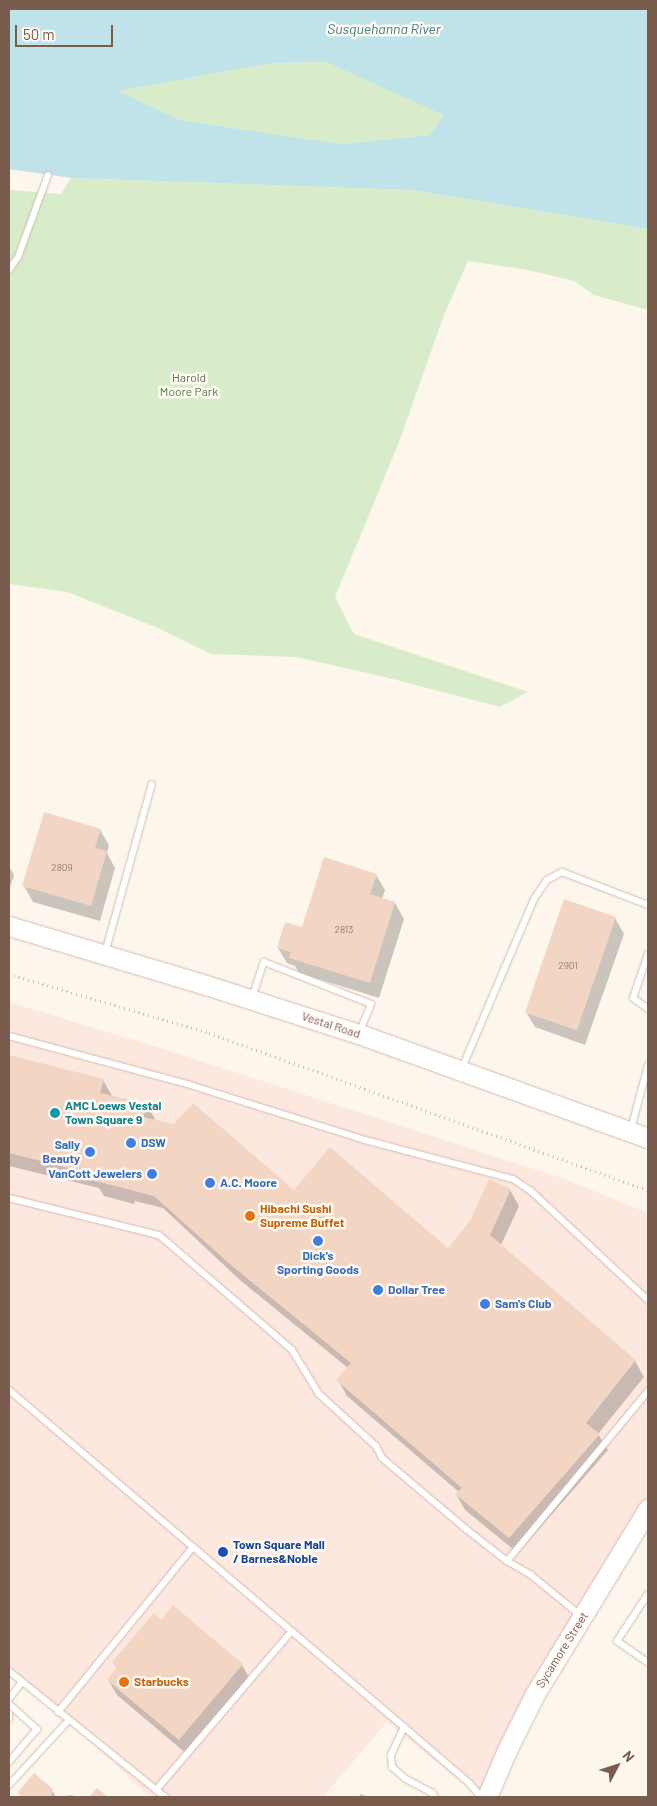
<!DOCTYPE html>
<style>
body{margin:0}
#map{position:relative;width:657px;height:1806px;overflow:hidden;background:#fdf6ec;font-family:Barlow,sans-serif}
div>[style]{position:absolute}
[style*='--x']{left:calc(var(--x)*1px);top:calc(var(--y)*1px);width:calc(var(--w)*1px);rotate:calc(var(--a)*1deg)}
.commercial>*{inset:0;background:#fde8e0}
.green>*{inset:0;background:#d8ecc9}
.water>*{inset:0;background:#bfe3e8}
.shadow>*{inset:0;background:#0003}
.building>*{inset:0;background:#f3d5c3;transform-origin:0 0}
.path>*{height:2.5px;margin-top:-1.25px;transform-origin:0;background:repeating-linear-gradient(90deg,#d9b8a5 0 1px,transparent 0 5px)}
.roads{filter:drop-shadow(0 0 1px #d1beb0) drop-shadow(0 0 1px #d1beb0)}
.lane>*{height:6px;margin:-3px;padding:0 3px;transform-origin:3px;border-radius:3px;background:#fff}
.secondary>*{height:19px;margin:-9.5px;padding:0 9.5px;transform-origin:9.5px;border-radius:9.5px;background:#fff}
.dots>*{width:14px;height:14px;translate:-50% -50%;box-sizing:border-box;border:2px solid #fffaf3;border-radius:50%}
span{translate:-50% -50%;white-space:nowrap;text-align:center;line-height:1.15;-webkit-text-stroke:5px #fffaf3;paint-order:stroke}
.number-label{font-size:10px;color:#987a6a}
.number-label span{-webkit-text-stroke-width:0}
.park-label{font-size:12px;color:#537a41}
.street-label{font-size:12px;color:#7a5c4d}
.culture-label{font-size:12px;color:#0d838f;font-weight:700}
.left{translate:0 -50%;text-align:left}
.shop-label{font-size:12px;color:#366cbe;font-weight:700}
.right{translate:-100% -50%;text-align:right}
.food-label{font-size:12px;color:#c56008;font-weight:700}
.transit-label{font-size:12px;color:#164399;font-weight:700}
.water-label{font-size:14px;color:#437c86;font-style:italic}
.frame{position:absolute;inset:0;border:10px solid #7a5c4d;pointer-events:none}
.north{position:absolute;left:592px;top:1741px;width:50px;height:50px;-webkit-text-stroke:4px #fffaf3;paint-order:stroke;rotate:50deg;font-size:14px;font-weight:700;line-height:20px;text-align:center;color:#7a5c4d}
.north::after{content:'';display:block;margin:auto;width:18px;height:22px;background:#7a5c4d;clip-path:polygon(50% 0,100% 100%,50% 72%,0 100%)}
.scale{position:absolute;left:15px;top:25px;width:98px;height:22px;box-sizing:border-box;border:2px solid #7a5c4d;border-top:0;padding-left:6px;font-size:15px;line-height:18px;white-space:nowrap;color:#7a5c4d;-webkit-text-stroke:4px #fffaf3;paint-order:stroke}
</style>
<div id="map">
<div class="commercial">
<i style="clip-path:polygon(9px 1002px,170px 1051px,562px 1178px,648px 1213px,648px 1509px,479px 1797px,387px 1722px,323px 1797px,150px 1797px,68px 1721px,9px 1671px)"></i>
</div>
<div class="green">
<i style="clip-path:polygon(326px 62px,445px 114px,430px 135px,341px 144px,180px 120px,117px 91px,273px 63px)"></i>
<i style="clip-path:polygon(71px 178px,411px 190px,648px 229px,648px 310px,594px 295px,574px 281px,528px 270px,468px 261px,444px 315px,399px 442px,335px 597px,354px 634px,528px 692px,500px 707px,385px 677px,296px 657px,211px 654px,158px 628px,67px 592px,9px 584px,9px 190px,61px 194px)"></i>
</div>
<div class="water">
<i style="clip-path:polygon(evenodd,9px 9px,648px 9px,648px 229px,411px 190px,71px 178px,9px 169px,9px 9px,326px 62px,444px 115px,430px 135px,341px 144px,180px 120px,118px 91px,273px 63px,326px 62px)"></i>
</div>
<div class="shadow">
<i style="clip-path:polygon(100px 830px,109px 845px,107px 853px,115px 868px,100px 921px,33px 902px,24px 886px)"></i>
<i style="clip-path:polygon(9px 866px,14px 875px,9px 891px)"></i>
<i style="clip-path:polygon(376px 875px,385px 890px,382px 899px,395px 903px,404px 919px,379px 998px,299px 973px,295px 966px,287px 963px,278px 948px)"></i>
<i style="clip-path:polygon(615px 918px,624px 934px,585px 1045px,535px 1027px,526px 1012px)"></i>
<i style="clip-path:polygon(9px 1056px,103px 1080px,112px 1096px,147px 1105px,156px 1121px,294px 1192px,448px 1249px,510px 1190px,519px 1206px,501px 1245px,635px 1361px,644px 1377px,598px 1434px,608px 1450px,518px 1553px,465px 1510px,456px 1494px,459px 1492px,347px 1396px,338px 1380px,348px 1368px,241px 1281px,163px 1208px,135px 1201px,134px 1204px,104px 1196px,99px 1188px,9px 1166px)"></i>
<i style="clip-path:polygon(161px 1622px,242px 1665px,251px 1681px,188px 1755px,117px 1695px,108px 1680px,117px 1669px,114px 1662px)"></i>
<i style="clip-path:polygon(52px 1790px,56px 1797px,72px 1795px,75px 1797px,21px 1797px,19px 1792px)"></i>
<i style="clip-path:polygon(360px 1794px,369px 1797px,359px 1797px)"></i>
</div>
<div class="building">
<i style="clip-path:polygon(44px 812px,101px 829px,95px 848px,107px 851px,91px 906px,22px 886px)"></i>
<i style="clip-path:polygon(324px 857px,377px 874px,370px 894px,395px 902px,370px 983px,289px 958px,291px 952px,277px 948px,285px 922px,302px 927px)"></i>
<i style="left:564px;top:899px;width:55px;height:120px;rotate:19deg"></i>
<i style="clip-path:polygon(9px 1055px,104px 1079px,100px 1093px,148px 1104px,143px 1117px,174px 1124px,193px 1103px,294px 1190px,330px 1147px,448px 1248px,470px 1221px,489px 1179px,511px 1189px,490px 1235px,636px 1360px,586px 1423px,600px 1434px,509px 1538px,455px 1494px,462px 1488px,336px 1380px,351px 1363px,231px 1265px,154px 1196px,80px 1177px,81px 1171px,9px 1153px)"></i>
<i style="clip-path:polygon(173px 1605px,243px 1664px,179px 1740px,107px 1680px,117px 1667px,112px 1662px,154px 1613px,161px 1620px)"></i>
<i style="clip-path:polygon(34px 1773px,53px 1789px,51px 1797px,21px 1797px,18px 1792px)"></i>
<i style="clip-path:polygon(97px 1788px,108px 1797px,89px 1797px)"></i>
</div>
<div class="path">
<i style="--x:9;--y:974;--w:209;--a:16.4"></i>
<i style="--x:209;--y:1033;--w:466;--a:19.7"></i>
</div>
<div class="roads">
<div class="lane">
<i style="--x:9;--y:270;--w:16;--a:-55"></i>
<i style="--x:18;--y:257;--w:87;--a:-69.9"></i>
<i style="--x:105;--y:953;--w:175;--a:-74.5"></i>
<i style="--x:648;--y:954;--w:46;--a:108.8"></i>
<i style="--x:633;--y:998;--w:19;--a:36"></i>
<i style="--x:252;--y:998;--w:38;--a:-72"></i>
<i style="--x:264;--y:962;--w:115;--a:21.4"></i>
<i style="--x:371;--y:1004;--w:29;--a:112"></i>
<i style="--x:9;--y:1036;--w:184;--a:15.1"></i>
<i style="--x:187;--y:1084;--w:187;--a:17.5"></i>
<i style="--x:365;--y:1140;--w:153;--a:14.8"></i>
<i style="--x:513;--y:1179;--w:22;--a:34"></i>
<i style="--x:531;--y:1191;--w:160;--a:43"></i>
<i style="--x:462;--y:1068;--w:184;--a:-66.9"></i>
<i style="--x:534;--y:899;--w:23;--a:-56"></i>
<i style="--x:547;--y:880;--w:17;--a:-28"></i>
<i style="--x:562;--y:872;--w:92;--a:21"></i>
<i style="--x:631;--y:1129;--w:66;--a:-75.1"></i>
<i style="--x:9;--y:1198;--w:154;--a:13.9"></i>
<i style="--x:159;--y:1235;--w:176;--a:40.8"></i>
<i style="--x:292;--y:1350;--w:52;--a:58.5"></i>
<i style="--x:319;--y:1394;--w:77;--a:42.4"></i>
<i style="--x:376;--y:1446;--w:13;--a:63"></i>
<i style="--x:382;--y:1458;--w:110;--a:40.2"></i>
<i style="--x:466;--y:1529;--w:52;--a:38"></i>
<i style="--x:507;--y:1561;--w:28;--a:30"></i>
<i style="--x:531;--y:1575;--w:63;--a:39.2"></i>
<i style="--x:9;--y:1390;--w:519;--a:40.47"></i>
<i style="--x:404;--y:1727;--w:86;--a:40.7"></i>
<i style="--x:469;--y:1783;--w:18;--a:49"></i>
<i style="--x:507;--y:1561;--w:221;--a:-50.3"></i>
<i style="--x:648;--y:1594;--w:56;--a:123.4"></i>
<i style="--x:617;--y:1641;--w:38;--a:35"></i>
<i style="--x:9;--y:1671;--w:201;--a:38.9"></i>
<i style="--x:9;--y:1699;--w:21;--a:-53"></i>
<i style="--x:9;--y:1704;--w:38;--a:42"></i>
<i style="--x:37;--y:1729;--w:43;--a:130.3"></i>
<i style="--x:58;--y:1712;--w:213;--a:-50.7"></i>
<i style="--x:9;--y:1713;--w:6;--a:90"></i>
<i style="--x:404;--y:1727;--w:31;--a:115"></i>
<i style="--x:391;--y:1755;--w:12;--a:85"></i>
<i style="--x:392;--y:1767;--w:18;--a:41"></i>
<i style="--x:406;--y:1779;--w:30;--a:28"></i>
<i style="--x:432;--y:1793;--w:5;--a:53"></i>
<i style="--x:9;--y:1785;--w:87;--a:-47.3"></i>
<i style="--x:156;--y:1790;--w:209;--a:-49.5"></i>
</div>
<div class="secondary">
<i style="--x:9;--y:926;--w:206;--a:16.7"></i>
<i style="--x:206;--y:985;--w:161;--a:17.8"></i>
<i style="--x:359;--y:1034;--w:307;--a:19.8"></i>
<i style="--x:487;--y:1797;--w:53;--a:-66.8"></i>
<i style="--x:508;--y:1748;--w:60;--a:-63.4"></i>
<i style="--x:535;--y:1694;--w:217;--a:-58.6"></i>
</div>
</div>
<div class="dots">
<i style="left:55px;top:1113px;background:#0f9aa8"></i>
<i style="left:131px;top:1143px;background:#3f7fe0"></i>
<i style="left:90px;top:1152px;background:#3f7fe0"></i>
<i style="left:152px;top:1174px;background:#3f7fe0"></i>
<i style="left:210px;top:1183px;background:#3f7fe0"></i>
<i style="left:250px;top:1216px;background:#e8710a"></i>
<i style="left:318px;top:1241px;background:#3f7fe0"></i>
<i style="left:378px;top:1290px;background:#3f7fe0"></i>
<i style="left:485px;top:1304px;background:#3f7fe0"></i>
<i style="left:223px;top:1552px;background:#1a4fb4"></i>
<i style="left:124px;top:1682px;background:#e8710a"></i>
</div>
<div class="number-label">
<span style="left:62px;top:868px">2809</span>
<span style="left:344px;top:930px">2813</span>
<span style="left:568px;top:966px">2901</span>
</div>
<div class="park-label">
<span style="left:189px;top:385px">Harold<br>Moore Park</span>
</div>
<div class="street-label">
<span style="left:331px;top:1025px;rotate:18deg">Vestal Road</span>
<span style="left:562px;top:1650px;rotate:-58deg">Sycamore Street</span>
</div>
<div class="culture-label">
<span class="left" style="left:65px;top:1113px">AMC Loews Vestal<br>Town Square 9</span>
</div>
<div class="shop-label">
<span class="left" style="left:141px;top:1143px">DSW</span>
<span class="right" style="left:80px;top:1152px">Sally<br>Beauty</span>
<span class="right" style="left:142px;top:1174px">VanCott Jewelers</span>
<span class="left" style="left:220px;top:1183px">A.C. Moore</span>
<span style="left:318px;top:1263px">Dick's<br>Sporting Goods</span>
<span class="left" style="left:388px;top:1290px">Dollar Tree</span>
<span class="left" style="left:495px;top:1304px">Sam's Club</span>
</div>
<div class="food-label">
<span class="left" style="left:260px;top:1216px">Hibachi Sushi<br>Supreme Buffet</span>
<span class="left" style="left:134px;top:1682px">Starbucks</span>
</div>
<div class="transit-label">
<span class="left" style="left:233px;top:1552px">Town Square Mall<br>/ Barnes&amp;Noble</span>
</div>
<div class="water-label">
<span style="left:384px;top:29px">Susquehanna River</span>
</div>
<div class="frame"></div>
<div class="north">N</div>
<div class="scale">50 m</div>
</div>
